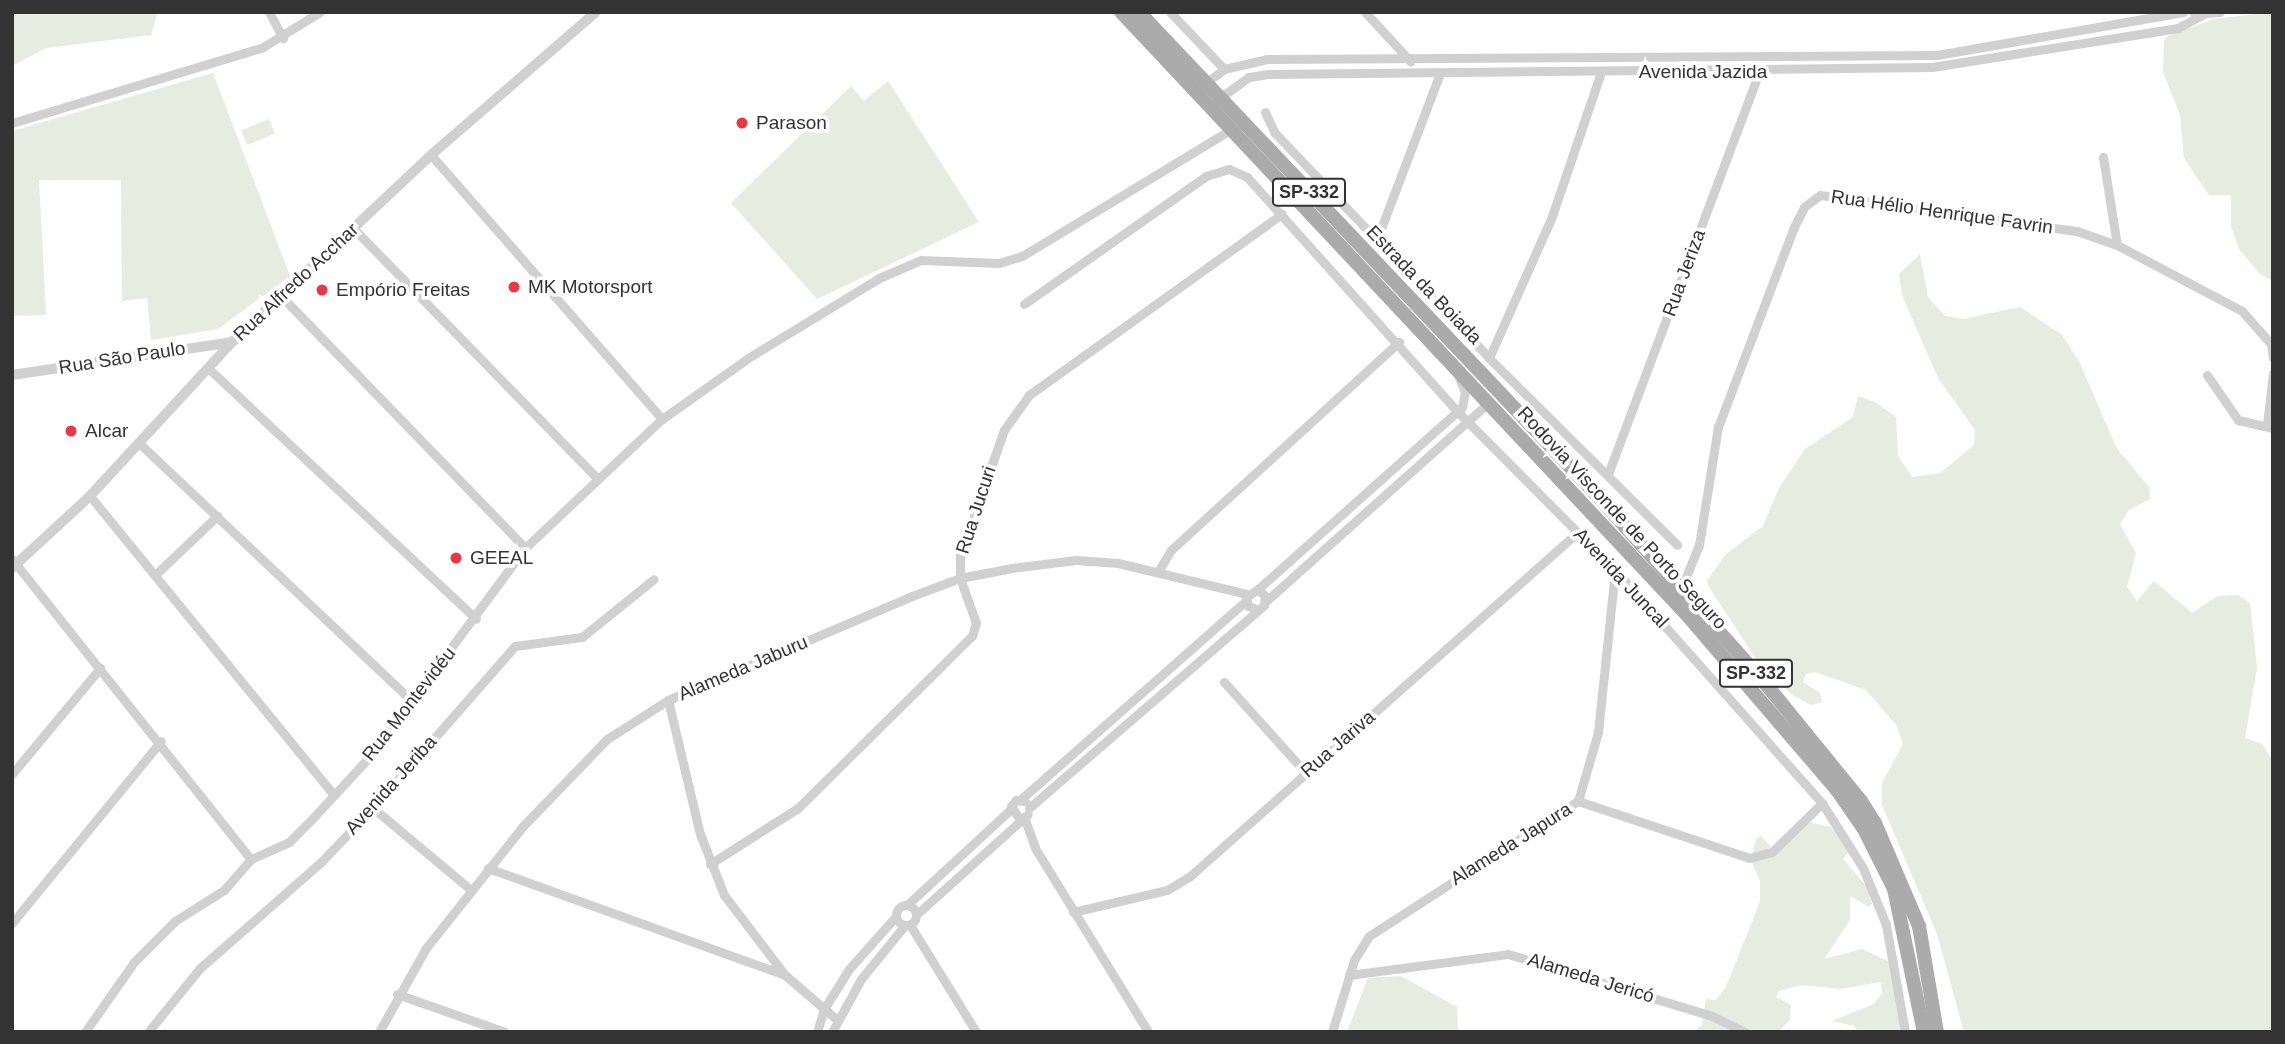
<!DOCTYPE html>
<meta charset="utf-8">
<style>
body{margin:0}
#map{position:relative;width:2285px;height:1044px;overflow:hidden;background:#fff;font-family:Arial,sans-serif}
div>[style]{position:absolute}
[style*='--x']{left:calc(var(--x)*1px);top:calc(var(--y)*1px);width:calc(var(--w)*1px);rotate:calc(var(--a)*1deg)}
.green>*{inset:0;background:#e6ecdf;transform-origin:0 0}
.minor>*{height:9px;margin:-4.5px;padding:0 4.5px;transform-origin:4.5px;border-radius:4.5px;background:#d0d0d0}
.minor>.ring{margin:-4.5px;padding:0;box-sizing:content-box;background:none;border:9px solid #d0d0d0;border-radius:50%}
.tertiary>*{height:10px;margin:-5px;padding:0 5px;transform-origin:5px;border-radius:5px;background:#d0d0d0}
.primary>*{height:14px;margin:-7px;padding:0 7px;transform-origin:7px;border-radius:7px;background:#ababab}
.dots>*{width:19px;height:19px;translate:-50% -50%;box-sizing:border-box;border:4px solid #fff;border-radius:50%}
span{translate:-50% -50%;white-space:nowrap;text-align:center;line-height:1.15;-webkit-text-stroke:7px #fff;paint-order:stroke}
.shield-label span{padding:2px 5px;background:#fff;border:2px solid;border-radius:5px;-webkit-text-stroke-width:0}
.shield-label{font-size:18px;color:#333;font-weight:700}
.street-label{font-size:19px;color:#333}
.poi-label{font-size:19px;color:#333}
.left{translate:0 -50%;text-align:left}
.frame{position:absolute;inset:0;border:14px solid #333;pointer-events:none}
</style>
<div id="map">
<div class="green">
<i style="clip-path:polygon(12px 12px,158px 12px,151px 35px,46px 48px,12px 66px)"></i>
<i style="clip-path:polygon(2273px 12px,2273px 281px,2260px 274px,2239px 249px,2231px 227px,2231px 195px,2209px 195px,2184px 158px,2180px 115px,2163px 72px,2164px 40px,2168px 36px,2214px 19px)"></i>
<i style="clip-path:polygon(213px 73px,290px 276px,218px 329px,151px 340px,147px 298px,122px 301px,121px 180px,39px 180px,46px 315px,12px 316px,12px 131px)"></i>
<i style="clip-path:polygon(888px 81px,979px 222px,817px 299px,731px 203px,851px 86px,864px 101px)"></i>
<i style="left:269px;top:119px;width:16px;height:30px;rotate:68deg"></i>
<i style="clip-path:polygon(1920px 254px,1928px 297px,1945px 316px,1963px 319px,2020px 307px,2062px 335px,2079px 361px,2117px 449px,2149px 487px,2150px 499px,2129px 510px,2120px 524px,2136px 553px,2127px 587px,2137px 601px,2154px 581px,2192px 613px,2217px 596px,2238px 595px,2250px 603px,2257px 668px,2245px 738px,2262px 744px,2273px 761px,2273px 1032px,1964px 1032px,1937px 934px,1882px 805px,1882px 783px,1903px 744px,1897px 726px,1866px 690px,1815px 672px,1806px 674px,1803px 682px,1820px 693px,1822px 702px,1811px 705px,1794px 696px,1764px 671px,1709px 587px,1707px 581px,1725px 555px,1763px 526px,1779px 488px,1805px 449px,1853px 417px,1858px 396px,1875px 402px,1896px 417px,1898px 456px,1912px 477px,1940px 473px,1974px 445px,1975px 430px,1938px 378px,1902px 295px,1899px 274px)"></i>
<i style="clip-path:polygon(1804px 821px,1831px 827px,1846px 844px,1848px 853px,1843px 859px,1867px 887px,1872px 904px,1869px 907px,1850px 896px,1850px 920px,1824px 959px,1862px 949px,1892px 963px,1904px 1032px,1858px 1032px,1854px 1026px,1832px 1021px,1874px 1004px,1882px 993px,1881px 982px,1840px 989px,1801px 985px,1779px 991px,1776px 997px,1791px 1005px,1790px 1020px,1778px 1032px,1693px 1032px,1702px 1025px,1706px 999px,1716px 1000px,1726px 987px,1760px 902px,1760px 881px,1751px 860px,1756px 839px,1761px 836px,1772px 848px)"></i>
<i style="clip-path:polygon(1401px 976px,1457px 1007px,1458px 1032px,1347px 1032px,1368px 978px)"></i>
</div>
<div class="minor">
<i style="--x:269;--y:12;--w:30;--a:62"></i>
<i style="--x:1170;--y:12;--w:79;--a:46.5"></i>
<i style="--x:1365;--y:12;--w:67;--a:47.4"></i>
<i style="--x:2193;--y:12;--w:8;--a:30"></i>
<i style="--x:2200;--y:16;--w:9;--a:-27"></i>
<i style="--x:2207;--y:13;--w:13;--a:-4"></i>
<i style="--x:1203;--y:85;--w:26;--a:-37"></i>
<i style="--x:1224;--y:69;--w:44;--a:-13.1"></i>
<i style="--x:1267;--y:59;--w:670;--a:-0.34"></i>
<i style="--x:1937;--y:55;--w:250;--a:-9.9"></i>
<i style="--x:1217;--y:100;--w:39;--a:-36"></i>
<i style="--x:1249;--y:77;--w:19;--a:-9"></i>
<i style="--x:1268;--y:74;--w:664;--a:-0.6"></i>
<i style="--x:1932;--y:67;--w:249;--a:-9"></i>
<i style="--x:2178;--y:28;--w:25;--a:-29"></i>
<i style="--x:1265;--y:112;--w:23;--a:65"></i>
<i style="--x:1275;--y:133;--w:311;--a:46.4"></i>
<i style="--x:1489;--y:358;--w:265;--a:44.8"></i>
<i style="--x:12;--y:123;--w:262;--a:-16.8"></i>
<i style="--x:263;--y:47;--w:67;--a:-31.6"></i>
<i style="--x:431;--y:155;--w:351;--a:48.8"></i>
<i style="--x:2103;--y:157;--w:89;--a:81"></i>
<i style="--x:354;--y:229;--w:348;--a:45.7"></i>
<i style="--x:1377;--y:239;--w:178;--a:-69.2"></i>
<i style="--x:283;--y:298;--w:348;--a:45.9"></i>
<i style="--x:1024;--y:304;--w:223;--a:-35.1"></i>
<i style="--x:1206;--y:176;--w:24;--a:-17"></i>
<i style="--x:1229;--y:169;--w:20;--a:24"></i>
<i style="--x:1247;--y:177;--w:314;--a:48.1"></i>
<i style="--x:1457;--y:411;--w:224;--a:45.2"></i>
<i style="--x:1615;--y:570;--w:312;--a:48.4"></i>
<i style="--x:1822;--y:803;--w:77;--a:57.8"></i>
<i style="--x:1863;--y:868;--w:61;--a:68"></i>
<i style="--x:1886;--y:925;--w:109;--a:79.9"></i>
<i style="--x:1489;--y:358;--w:152;--a:-66"></i>
<i style="--x:1551;--y:219;--w:155;--a:-71.2"></i>
<i style="--x:208;--y:368;--w:367;--a:43.1"></i>
<i style="--x:2207;--y:375;--w:55;--a:55.4"></i>
<i style="--x:2238;--y:420;--w:36;--a:13"></i>
<i style="--x:2267;--y:425;--w:52;--a:-83.4"></i>
<i style="--x:139;--y:443;--w:376;--a:43.4"></i>
<i style="--x:1608;--y:474;--w:429;--a:-69.4"></i>
<i style="--x:90;--y:496;--w:383;--a:50.8"></i>
<i style="--x:12;--y:559;--w:384;--a:51.5"></i>
<i style="--x:1159;--y:570;--w:23;--a:-59"></i>
<i style="--x:1171;--y:550;--w:309;--a:-42.4"></i>
<i style="--x:155;--y:575;--w:86;--a:-43.6"></i>
<i style="--x:1258;--y:589;--w:273;--a:-41.7"></i>
<i style="--x:1462;--y:407;--w:15;--a:-79"></i>
<i style="--x:1465;--y:392;--w:15;--a:-113"></i>
<i style="--x:1681;--y:589;--w:48;--a:-67.8"></i>
<i style="--x:1699;--y:545;--w:120;--a:-80.9"></i>
<i style="--x:1718;--y:427;--w:214;--a:-69.2"></i>
<i style="--x:1794;--y:227;--w:22;--a:-63"></i>
<i style="--x:1804;--y:207;--w:20;--a:-37"></i>
<i style="--x:1820;--y:195;--w:260;--a:8"></i>
<i style="--x:2077;--y:231;--w:42;--a:19.3"></i>
<i style="--x:2117;--y:245;--w:141;--a:27.8"></i>
<i style="--x:2242;--y:311;--w:44;--a:48.7"></i>
<i style="--x:2271;--y:344;--w:14;--a:82"></i>
<i style="--x:1266;--y:601;--w:297;--a:-41.7"></i>
<i style="--x:1224;--y:682;--w:121;--a:48"></i>
<i style="--x:668;--y:700;--w:138;--a:76.6"></i>
<i style="--x:700;--y:834;--w:66;--a:68.5"></i>
<i style="--x:724;--y:895;--w:101;--a:52.7"></i>
<i style="--x:785;--y:975;--w:67;--a:40.8"></i>
<i style="--x:12;--y:774;--w:138;--a:-50.3"></i>
<i style="--x:1020;--y:800;--w:301;--a:-41.4"></i>
<i style="--x:1578;--y:801;--w:180;--a:18.4"></i>
<i style="--x:1749;--y:858;--w:24;--a:-15"></i>
<i style="--x:1772;--y:852;--w:70;--a:-44.4"></i>
<i style="--x:373;--y:808;--w:128;--a:39.9"></i>
<i style="--x:1029;--y:808;--w:311;--a:-40.8"></i>
<i style="--x:1264;--y:605;--w:9;--a:-84"></i>
<i style="--x:1265;--y:596;--w:10;--a:-135"></i>
<i style="--x:1258;--y:589;--w:14;--a:146"></i>
<i style="--x:1246;--y:597;--w:9;--a:77"></i>
<i style="--x:1248;--y:606;--w:9;--a:21"></i>
<i style="--x:1024;--y:817;--w:33;--a:70"></i>
<i style="--x:1035;--y:848;--w:216;--a:58.4"></i>
<i style="--x:1019;--y:818;--w:14;--a:-124"></i>
<i style="--x:1011;--y:806;--w:8;--a:-50"></i>
<i style="--x:1016;--y:800;--w:9;--a:6"></i>
<i style="--x:710;--y:864;--w:104;--a:-32.5"></i>
<i style="--x:798;--y:808;--w:245;--a:-44.7"></i>
<i style="--x:972;--y:636;--w:14;--a:-73"></i>
<i style="--x:976;--y:623;--w:48;--a:-109.6"></i>
<i style="--x:960;--y:578;--w:22;--a:-90"></i>
<i style="--x:960;--y:556;--w:133;--a:-70.8"></i>
<i style="--x:1004;--y:430;--w:43;--a:-54.5"></i>
<i style="--x:1029;--y:395;--w:311;--a:-35.6"></i>
<i style="--x:488;--y:868;--w:316;--a:19.8"></i>
<i class="ring" style="left:896px;top:905px;width:11px;height:11px"></i>
<i style="--x:907;--y:905;--w:140;--a:-42.7"></i>
<i style="--x:1073;--y:912;--w:97;--a:-13.2"></i>
<i style="--x:1167;--y:890;--w:26;--a:-31"></i>
<i style="--x:1189;--y:877;--w:520;--a:-41.57"></i>
<i style="--x:917;--y:914;--w:149;--a:-42"></i>
<i style="--x:12;--y:923;--w:235;--a:-50.7"></i>
<i style="--x:910;--y:925;--w:126;--a:58.3"></i>
<i style="--x:1349;--y:975;--w:160;--a:-7.5"></i>
<i style="--x:1508;--y:954;--w:213;--a:16.9"></i>
<i style="--x:1712;--y:1016;--w:37;--a:26"></i>
<i style="--x:397;--y:994;--w:114;--a:19.4"></i>
<i style="--x:85;--y:1032;--w:85;--a:-55"></i>
<i style="--x:134;--y:962;--w:58;--a:-45"></i>
<i style="--x:175;--y:921;--w:58;--a:-32.3"></i>
<i style="--x:224;--y:890;--w:41;--a:-48.9"></i>
<i style="--x:251;--y:859;--w:42;--a:-24.1"></i>
<i style="--x:289;--y:842;--w:33;--a:-45"></i>
<i style="--x:312;--y:819;--w:88;--a:-47.3"></i>
<i style="--x:372;--y:754;--w:257;--a:-53.4"></i>
<i style="--x:525;--y:548;--w:188;--a:-43.3"></i>
<i style="--x:662;--y:419;--w:105;--a:-35.3"></i>
<i style="--x:748;--y:358;--w:153;--a:-31.4"></i>
<i style="--x:879;--y:278;--w:46;--a:-23.2"></i>
<i style="--x:921;--y:260;--w:78;--a:2.2"></i>
<i style="--x:999;--y:263;--w:24;--a:-17"></i>
<i style="--x:1022;--y:256;--w:245;--a:-31.2"></i>
<i style="--x:148;--y:1032;--w:82;--a:-50.9"></i>
<i style="--x:200;--y:968;--w:161;--a:-41.2"></i>
<i style="--x:321;--y:862;--w:75;--a:-46.1"></i>
<i style="--x:373;--y:808;--w:215;--a:-48.8"></i>
<i style="--x:515;--y:646;--w:68;--a:-7.7"></i>
<i style="--x:582;--y:637;--w:92;--a:-38.9"></i>
<i style="--x:379;--y:1032;--w:96;--a:-60.8"></i>
<i style="--x:426;--y:948;--w:156;--a:-51.5"></i>
<i style="--x:523;--y:826;--w:121;--a:-46"></i>
<i style="--x:607;--y:739;--w:72;--a:-32.6"></i>
<i style="--x:668;--y:700;--w:265;--a:-23.1"></i>
<i style="--x:912;--y:596;--w:51;--a:-20.6"></i>
<i style="--x:960;--y:578;--w:53;--a:-10.9"></i>
<i style="--x:1012;--y:568;--w:64;--a:-7.1"></i>
<i style="--x:1076;--y:560;--w:42;--a:4.1"></i>
<i style="--x:1118;--y:563;--w:133;--a:13.5"></i>
<i style="--x:817;--y:1032;--w:24;--a:-73"></i>
<i style="--x:824;--y:1009;--w:47;--a:-58"></i>
<i style="--x:849;--y:969;--w:71;--a:-48.4"></i>
<i style="--x:832;--y:1032;--w:60;--a:-61.3"></i>
<i style="--x:861;--y:979;--w:70;--a:-50.8"></i>
<i style="--x:1332;--y:1032;--w:75;--a:-73"></i>
<i style="--x:1354;--y:960;--w:28;--a:-58"></i>
<i style="--x:1369;--y:936;--w:249;--a:-32.9"></i>
<i style="--x:1578;--y:801;--w:72;--a:-73.8"></i>
<i style="--x:1598;--y:732;--w:163;--a:-84"></i>
</div>
<div class="tertiary">
<i style="--x:12;--y:375;--w:222;--a:-8.5"></i>
<i style="--x:12;--y:568;--w:106;--a:-42.7"></i>
<i style="--x:90;--y:496;--w:209;--a:-47.3"></i>
<i style="--x:232;--y:342;--w:273;--a:-43.2"></i>
<i style="--x:431;--y:155;--w:218;--a:-40.9"></i>
</div>
<div class="primary">
<i style="--x:1121;--y:12;--w:827;--a:46.81"></i>
<i style="--x:1687;--y:615;--w:230;--a:49.4"></i>
<i style="--x:1837;--y:790;--w:47;--a:55.3"></i>
<i style="--x:1864;--y:829;--w:67;--a:63.4"></i>
<i style="--x:1894;--y:889;--w:146;--a:78.2"></i>
<i style="--x:1139;--y:12;--w:664;--a:46.53"></i>
<i style="--x:1596;--y:494;--w:254;--a:48.2"></i>
<i style="--x:1765;--y:683;--w:152;--a:50.9"></i>
<i style="--x:1861;--y:801;--w:26;--a:58"></i>
<i style="--x:1875;--y:823;--w:112;--a:66.9"></i>
<i style="--x:1919;--y:926;--w:108;--a:80.4"></i>
</div>
<div class="dots">
<i style="left:742px;top:123px;background:#e63946"></i>
<i style="left:514px;top:287px;background:#e63946"></i>
<i style="left:322px;top:290px;background:#e63946"></i>
<i style="left:71px;top:431px;background:#e63946"></i>
<i style="left:456px;top:558px;background:#e63946"></i>
</div>
<div class="shield-label">
<span style="left:1309px;top:192px">SP-332</span>
<span style="left:1756px;top:673px">SP-332</span>
</div>
<div class="street-label">
<span style="left:1703px;top:72px">Avenida Jazida</span>
<span style="left:1942px;top:212px;rotate:8deg">Rua Hélio Henrique Favrin</span>
<span style="left:1684px;top:273px;rotate:-70deg">Rua Jeriza</span>
<span style="left:296px;top:282px;rotate:-43deg">Rua Alfredo Acchar</span>
<span style="left:1424px;top:285px;rotate:46deg">Estrada da Boiada</span>
<span style="left:122px;top:358px;rotate:-9deg">Rua São Paulo</span>
<span style="left:976px;top:510px;rotate:-72deg">Rua Jucuri</span>
<span style="left:1622px;top:518px;rotate:47deg">Rodovia Visconde de Porto Seguro</span>
<span style="left:1621px;top:578px;rotate:47deg">Avenida Juncal</span>
<span style="left:743px;top:668px;rotate:-23deg">Alameda Jaburu</span>
<span style="left:409px;top:704px;rotate:-52deg">Rua Montevidéu</span>
<span style="left:1338px;top:744px;rotate:-41deg">Rua Jariva</span>
<span style="left:391px;top:785px;rotate:-48deg">Avenida Jeriba</span>
<span style="left:1511px;top:844px;rotate:-32deg">Alameda Japura</span>
<span style="left:1591px;top:978px;rotate:17deg">Alameda Jericó</span>
</div>
<div class="poi-label">
<span class="left" style="left:756px;top:123px">Parason</span>
<span class="left" style="left:528px;top:287px">MK Motorsport</span>
<span class="left" style="left:336px;top:290px">Empório Freitas</span>
<span class="left" style="left:85px;top:431px">Alcar</span>
<span class="left" style="left:470px;top:558px">GEEAL</span>
</div>
<div class="frame"></div>
</div>
